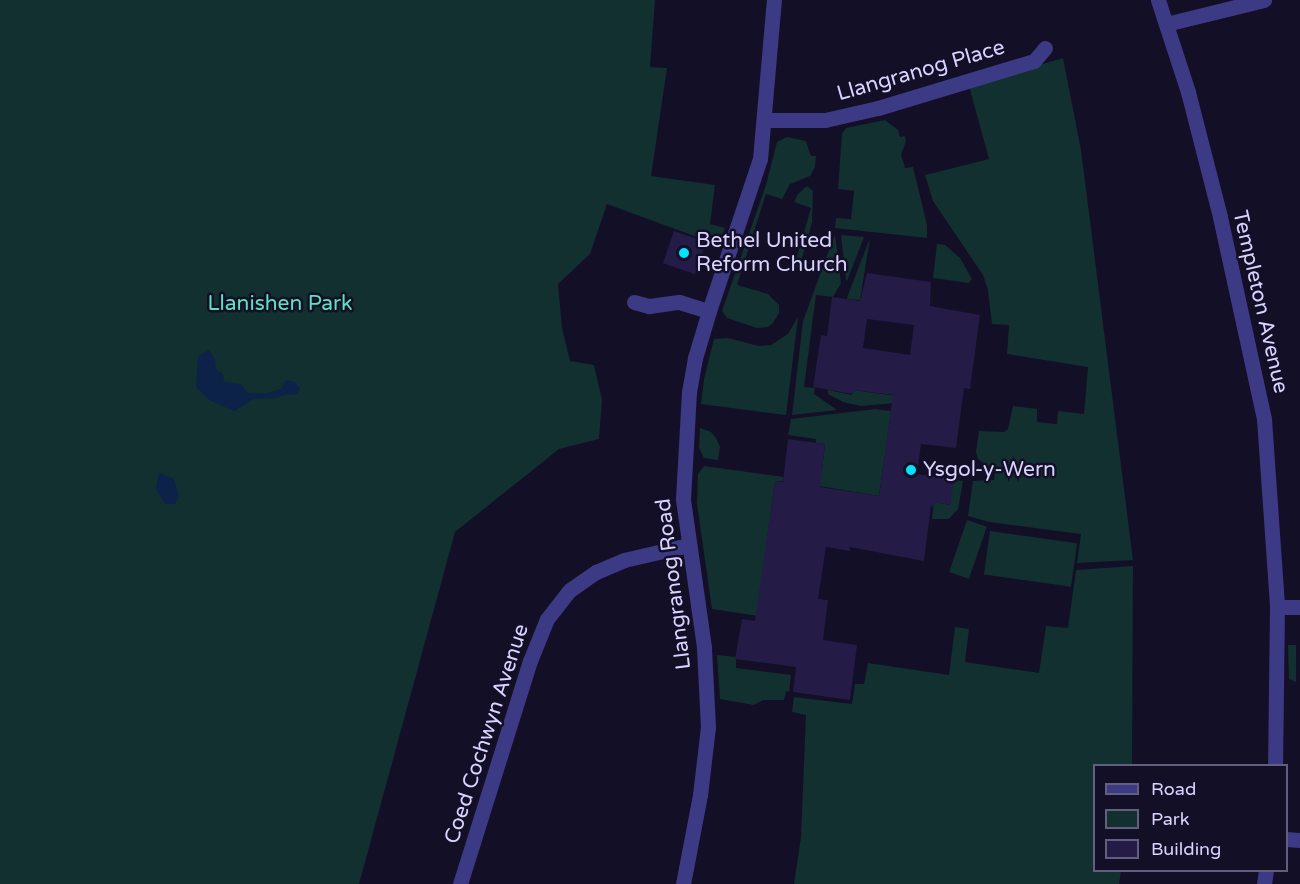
<!DOCTYPE html>
<style>
body{margin:0}
#map{position:relative;width:1300px;height:884px;overflow:hidden;background:#130f26;font-family:"Varela Round",sans-serif}
div>[style]{position:absolute}
[style*='--x']{left:calc(var(--x)*1px);top:calc(var(--y)*1px);width:calc(var(--w)*1px);rotate:calc(var(--a)*1deg)}
.green>*{inset:0;background:#12302f;transform-origin:0 0}
.water>*{inset:0;background:#0c2248}
.building>*{inset:0;background:#241b47;transform-origin:0 0}
.minor>*{height:15px;margin:-7.5px;padding:0 7.5px;transform-origin:7.5px;border-radius:7.5px;background:#3d3a85}
.tertiary>*{height:15px;margin:-7.5px;padding:0 7.5px;transform-origin:7.5px;border-radius:7.5px;background:#3d3a85}
.dots>*{width:16px;height:16px;translate:-50% -50%;box-sizing:border-box;border:3px solid #130f26;border-radius:50%}
span{translate:-50% -50%;white-space:nowrap;text-align:center;line-height:1.15;-webkit-text-stroke:5px #130f26;paint-order:stroke}
.street-label{font-size:21px;color:#d9d4ff}
.poi-label{font-size:21px;color:#d9d4ff}
.left{translate:0 -50%;text-align:left}
.park-label{font-size:21px;color:#5fe0c0}
.legend{position:absolute;left:1093px;top:764px;width:195px;height:108px;box-sizing:border-box;background:#130f26;border:2px solid #625e7d;margin:0;padding:8px 10px;list-style:none;font-size:18px;color:#d9d4ff}
.legend li{display:flex;align-items:center;gap:12px;height:30px}
.legend b{width:30px;border:2px solid #625e7d}
</style>
<div id="map">
<div class="green">
<i style="clip-path:polygon(0 0,655px 0,650px 67px,667px 68px,651px 176px,715px 185px,710px 224px,725px 228px,719px 245px,607px 204px,590px 254px,558px 284px,562px 328px,570px 361px,594px 365px,602px 400px,599px 439px,559px 449px,455px 532px,359px 884px,0 884px)"></i>
<i style="clip-path:polygon(1063px 58px,1081px 150px,1133px 560px,1077px 563px,1081px 534px,989px 522px,968px 516px,973px 481px,994px 480px,995px 471px,978px 459px,976px 452px,979px 431px,1004px 432px,1008px 429px,1013px 406px,1037px 409px,1037px 422px,1057px 424px,1058px 411px,1084px 414px,1088px 367px,1007px 354px,1009px 325px,992px 324px,988px 290px,983px 275px,933px 201px,925px 175px,989px 159px,969px 86px)"></i>
<i style="clip-path:polygon(885px 120px,898px 130px,900px 137px,905px 136px,906px 141px,901px 155px,905px 168px,913px 167px,927px 225px,927px 238px,835px 228px,836px 218px,851px 219px,854px 191px,838px 189px,842px 134px,846px 128px)"></i>
<i style="clip-path:polygon(787px 137px,806px 141px,811px 156px,816px 156px,815px 167px,810px 176px,790px 184px,782px 199px,766px 194px,737px 285px,768px 294px,779px 305px,779px 313px,773px 323px,768px 327px,757px 328px,727px 318px,722px 311px,766px 185px,777px 142px)"></i>
<i style="clip-path:polygon(807px 186px,813px 191px,812px 222px,799px 269px,794px 267px,811px 208px,794px 202px,798px 194px)"></i>
<i style="clip-path:polygon(835px 234px,841px 283px,833px 297px,816px 295px,804px 387px,815px 388px,814px 394px,837px 410px,792px 415px,803px 321px)"></i>
<i style="clip-path:polygon(841px 235px,864px 237px,847px 281px,846px 280px)"></i>
<i style="clip-path:polygon(870px 238px,860px 300px,847px 299px,848px 295px)"></i>
<i style="clip-path:polygon(937px 244px,945px 245px,960px 258px,972px 279px,969px 283px,933px 278px)"></i>
<i style="clip-path:polygon(798px 317px,786px 415px,701px 404px,704px 379px,714px 339px,728px 338px,759px 346px,771px 345px,788px 334px)"></i>
<i style="clip-path:polygon(828px 390px,852px 395px,853px 390px,904px 397px,895px 403px,861px 406px,843px 402px,828px 394px)"></i>
<i style="clip-path:polygon(875px 409px,891px 411px,879px 496px,814px 485px,822px 469px,825px 444px,816px 443px,816px 439px,788px 435px,791px 419px)"></i>
<i style="clip-path:polygon(700px 428px,711px 432px,716px 438px,720px 447px,718px 460px,704px 458px,699px 448px)"></i>
<i style="clip-path:polygon(704px 466px,784px 477px,783px 481px,775px 481px,759px 598px,772px 618px,712px 609px,697px 504px,698px 474px)"></i>
<i style="clip-path:polygon(953px 480px,963px 481px,958px 509px,949px 519px,932px 519px,934px 502px,950px 505px)"></i>
<i style="left:967px;top:520px;width:21px;height:55px;rotate:19deg"></i>
<i style="left:990px;top:531px;width:88px;height:44px;rotate:8deg"></i>
<i style="clip-path:polygon(1133px 566px,1132px 765px,1094px 766px,1094px 870px,1121px 871px,1119px 884px,794px 884px,801px 837px,806px 715px,792px 712px,794px 697px,852px 704px,855px 684px,864px 684px,868px 663px,949px 675px,955px 627px,969px 629px,965px 662px,1039px 673px,1046px 626px,1068px 628px,1076px 570px)"></i>
<i style="clip-path:polygon(1288px 645px,1296px 645px,1296px 682px,1289px 679px)"></i>
<i style="clip-path:polygon(717px 655px,736px 657px,736px 668px,791px 675px,789px 692px,786px 691px,784px 700px,763px 700px,754px 705px,720px 699px)"></i>
</div>
<div class="water">
<i style="clip-path:polygon(209px 350px,215px 360px,216px 369px,223px 374px,224px 382px,241px 384px,247px 393px,268px 393px,281px 389px,286px 380px,295px 382px,300px 389px,296px 395px,287px 394px,277px 398px,254px 399px,234px 411px,209px 400px,196px 387px,198px 356px)"></i>
<i style="clip-path:polygon(159px 473px,174px 479px,179px 497px,175px 504px,165px 504px,156px 489px)"></i>
</div>
<div class="building">
<i style="left:674px;top:231px;width:34px;height:34px;rotate:19deg"></i>
<i style="clip-path:polygon(evenodd,867px 273px,931px 282px,930px 306px,980px 315px,970px 389px,964px 388px,956px 448px,921px 444px,917px 474px,954px 479px,950px 505px,934px 502px,934px 507px,931px 506px,924px 561px,850px 547px,850px 551px,826px 547px,818px 599px,828px 600px,823px 640px,857px 645px,850px 700px,793px 692px,796px 667px,735px 659px,742px 619px,755px 621px,775px 481px,783px 482px,788px 439px,825px 444px,820px 487px,879px 496px,893px 395px,853px 390px,852px 394px,813px 387px,821px 335px,827px 336px,832px 297px,860px 301px,867px 273px,867px 319px,914px 325px,910px 355px,863px 348px,867px 319px)"></i>
</div>
<div class="minor">
<i style="--x:1166;--y:24;--w:101;--a:-13.8"></i>
<i style="--x:765;--y:120;--w:60;--a:0"></i>
<i style="--x:825;--y:120;--w:54;--a:-12.8"></i>
<i style="--x:878;--y:108;--w:163;--a:-16.8"></i>
<i style="--x:1034;--y:61;--w:17;--a:-50"></i>
<i style="--x:634;--y:302;--w:16;--a:15"></i>
<i style="--x:649;--y:306;--w:30;--a:-8"></i>
<i style="--x:679;--y:302;--w:31;--a:17"></i>
<i style="--x:1277;--y:607;--w:23;--a:0"></i>
<i style="--x:1286;--y:839;--w:14;--a:4"></i>
<i style="--x:460;--y:884;--w:234;--a:-72.6"></i>
<i style="--x:530;--y:661;--w:45;--a:-68"></i>
<i style="--x:547;--y:619;--w:37;--a:-52"></i>
<i style="--x:570;--y:590;--w:32;--a:-35"></i>
<i style="--x:596;--y:572;--w:30;--a:-23"></i>
<i style="--x:624;--y:560;--w:67;--a:-13"></i>
<i style="--x:683;--y:884;--w:91;--a:-79.2"></i>
<i style="--x:700;--y:795;--w:68;--a:-83.3"></i>
<i style="--x:708;--y:727;--w:80;--a:-92.9"></i>
<i style="--x:704;--y:647;--w:149;--a:-98.1"></i>
<i style="--x:683;--y:499;--w:107;--a:-86.8"></i>
<i style="--x:689;--y:392;--w:35;--a:-80"></i>
<i style="--x:695;--y:358;--w:49;--a:-73.4"></i>
<i style="--x:709;--y:311;--w:160;--a:-71.5"></i>
<i style="--x:760;--y:159;--w:160;--a:-85"></i>
</div>
<div class="tertiary">
<i style="--x:1158;--y:0;--w:97;--a:71.9"></i>
<i style="--x:1188;--y:92;--w:129;--a:75.6"></i>
<i style="--x:1220;--y:217;--w:207;--a:77.7"></i>
<i style="--x:1264;--y:419;--w:188;--a:86"></i>
<i style="--x:1277;--y:607;--w:159;--a:90.7"></i>
<i style="--x:1264;--y:884;--w:14;--a:-82"></i>
</div>
<div class="dots">
<i style="left:684px;top:253px;background:#00e5ff"></i>
<i style="left:911px;top:470px;background:#00e5ff"></i>
</div>
<div class="street-label">
<span style="left:921px;top:71px;rotate:-16deg">Llangranog Place</span>
<span style="left:1260px;top:302px;rotate:77deg">Templeton Avenue</span>
<span style="left:674px;top:584px;rotate:-97deg">Llangranog Road</span>
<span style="left:487px;top:734px;rotate:-72deg">Coed Cochwyn Avenue</span>
</div>
<div class="poi-label">
<span class="left" style="left:696px;top:253px">Bethel United<br>Reform Church</span>
<span class="left" style="left:923px;top:470px">Ysgol-y-Wern</span>
</div>
<div class="park-label">
<span style="left:280px;top:304px">Llanishen Park</span>
</div>
<ul class="legend">
<li><b style="height:8px;background:#3d3a85"></b>Road</li>
<li><b style="height:16px;background:#12302f"></b>Park</li>
<li><b style="height:16px;background:#241b47"></b>Building</li>
</ul>
</div>
